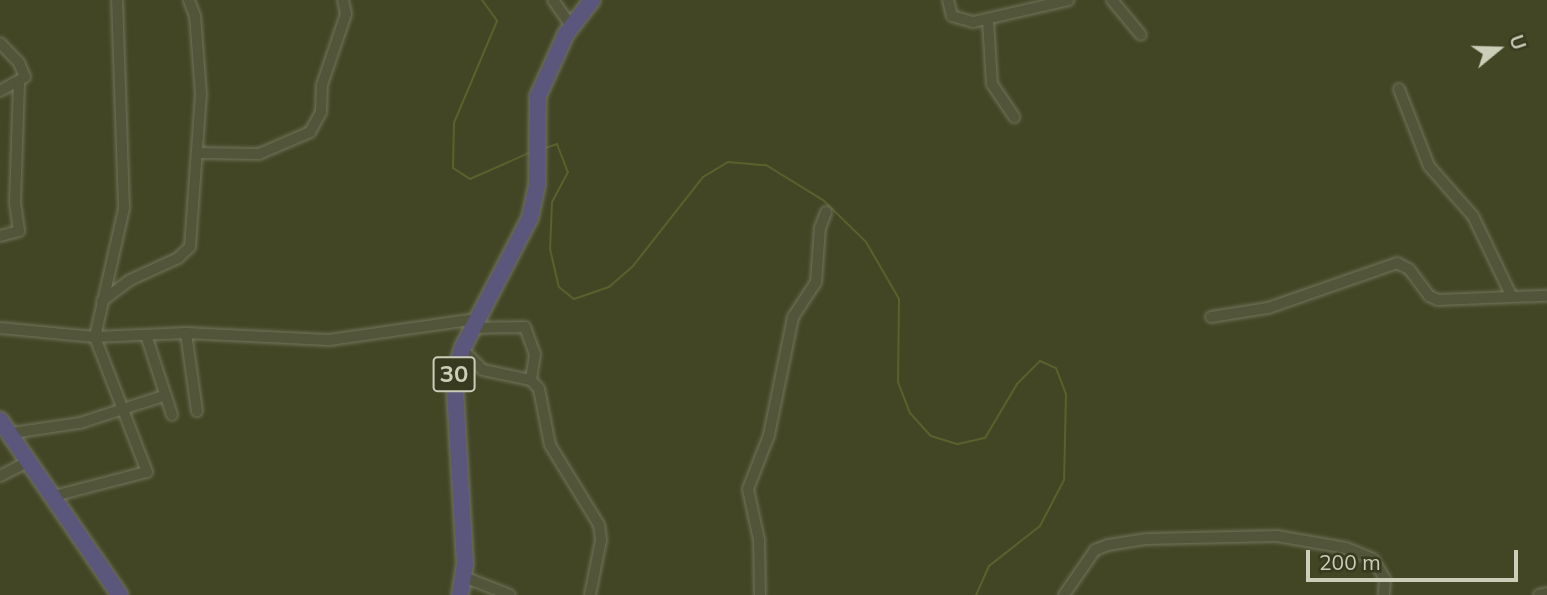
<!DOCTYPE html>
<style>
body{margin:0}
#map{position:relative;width:1547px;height:595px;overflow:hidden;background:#434625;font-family:Mulish,sans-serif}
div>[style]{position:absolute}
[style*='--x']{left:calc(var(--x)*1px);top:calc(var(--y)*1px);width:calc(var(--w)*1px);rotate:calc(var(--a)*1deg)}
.stream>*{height:2px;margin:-1px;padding:0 1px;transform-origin:1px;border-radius:1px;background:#5b612d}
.roads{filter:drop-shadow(0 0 2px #72755c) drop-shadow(0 0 2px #72755c)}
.minor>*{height:10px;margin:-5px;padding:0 5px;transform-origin:5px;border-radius:5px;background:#52553a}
.highway>*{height:16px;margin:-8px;padding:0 8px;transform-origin:8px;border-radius:8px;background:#5b567b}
span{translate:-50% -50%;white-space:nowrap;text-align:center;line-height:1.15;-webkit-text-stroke:7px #373a1e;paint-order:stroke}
.shield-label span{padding:2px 5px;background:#373a1e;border:2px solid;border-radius:5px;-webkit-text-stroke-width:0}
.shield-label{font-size:24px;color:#cbceb8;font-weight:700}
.north{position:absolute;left:1463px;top:14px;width:70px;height:70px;-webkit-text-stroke:5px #373a1e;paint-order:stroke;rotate:71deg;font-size:19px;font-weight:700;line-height:28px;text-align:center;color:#cbceb8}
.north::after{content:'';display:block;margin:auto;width:24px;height:32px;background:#cbceb8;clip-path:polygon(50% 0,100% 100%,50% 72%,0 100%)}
.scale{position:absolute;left:1306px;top:550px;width:212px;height:32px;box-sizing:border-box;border:4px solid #cbceb8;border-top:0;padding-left:9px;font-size:21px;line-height:24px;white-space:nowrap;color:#cbceb8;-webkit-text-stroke:5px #373a1e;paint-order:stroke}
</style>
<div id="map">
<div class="stream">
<i style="--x:482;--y:0;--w:26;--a:54"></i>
<i style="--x:497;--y:21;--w:111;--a:112.9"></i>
<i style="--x:454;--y:123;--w:45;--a:91.3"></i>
<i style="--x:453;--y:168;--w:20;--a:33"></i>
<i style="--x:470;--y:179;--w:64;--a:-23.8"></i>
<i style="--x:545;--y:148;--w:13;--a:-18"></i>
<i style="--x:557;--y:144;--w:30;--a:69"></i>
<i style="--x:568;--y:172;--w:34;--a:118"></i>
<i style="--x:552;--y:202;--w:47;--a:92.4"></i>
<i style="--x:550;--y:249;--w:39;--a:77"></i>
<i style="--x:559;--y:287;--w:19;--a:39"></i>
<i style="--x:574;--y:299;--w:37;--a:-19"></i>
<i style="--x:609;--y:287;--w:32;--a:-41"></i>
<i style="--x:633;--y:266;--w:113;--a:-51.8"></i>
<i style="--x:703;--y:177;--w:29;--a:-31"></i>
<i style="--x:728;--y:162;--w:38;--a:5"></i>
<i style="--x:766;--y:165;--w:67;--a:31.6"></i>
<i style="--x:823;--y:200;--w:60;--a:44.3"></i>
<i style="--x:866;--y:242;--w:66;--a:59.9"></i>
<i style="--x:899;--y:299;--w:83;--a:90.7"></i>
<i style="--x:898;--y:382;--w:33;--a:69"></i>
<i style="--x:910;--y:413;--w:31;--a:48"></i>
<i style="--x:931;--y:436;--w:28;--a:17"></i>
<i style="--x:958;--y:444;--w:28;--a:-13"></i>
<i style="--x:985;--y:438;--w:63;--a:-59.3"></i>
<i style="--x:1017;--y:384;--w:33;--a:-45"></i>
<i style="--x:1040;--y:361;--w:17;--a:24"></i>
<i style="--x:1056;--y:368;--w:28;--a:69"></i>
<i style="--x:1066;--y:394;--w:86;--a:91.3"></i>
<i style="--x:1064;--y:480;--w:52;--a:117.6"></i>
<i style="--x:1040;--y:526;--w:65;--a:141.9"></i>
<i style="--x:989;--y:566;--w:32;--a:114"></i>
</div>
<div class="roads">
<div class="minor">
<i style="--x:553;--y:0;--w:33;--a:55"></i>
<i style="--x:948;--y:0;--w:16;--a:76"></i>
<i style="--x:952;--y:16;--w:22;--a:16"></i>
<i style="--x:973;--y:22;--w:98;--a:-12.9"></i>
<i style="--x:1112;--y:0;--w:45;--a:50.4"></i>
<i style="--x:988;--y:21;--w:63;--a:86.4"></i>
<i style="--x:992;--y:84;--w:40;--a:56"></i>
<i style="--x:0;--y:43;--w:28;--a:46"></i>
<i style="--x:19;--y:63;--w:15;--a:67"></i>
<i style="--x:25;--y:77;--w:29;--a:151"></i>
<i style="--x:1399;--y:89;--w:83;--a:68.7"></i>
<i style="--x:1429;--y:166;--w:67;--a:48.7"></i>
<i style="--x:1473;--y:216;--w:90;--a:64.3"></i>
<i style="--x:1512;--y:297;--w:35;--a:-2"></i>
<i style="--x:200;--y:153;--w:59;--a:1"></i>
<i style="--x:259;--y:154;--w:56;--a:-23.3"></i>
<i style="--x:310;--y:132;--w:23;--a:-61"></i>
<i style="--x:321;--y:112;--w:27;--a:-88"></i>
<i style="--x:322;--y:85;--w:75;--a:-71.3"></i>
<i style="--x:346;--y:14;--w:14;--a:-102"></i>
<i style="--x:0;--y:236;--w:20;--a:-15"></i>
<i style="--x:19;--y:231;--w:28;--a:-98"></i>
<i style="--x:15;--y:203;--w:119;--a:-88.1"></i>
<i style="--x:102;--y:301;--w:35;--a:-37"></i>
<i style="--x:130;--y:280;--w:53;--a:-24.6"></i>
<i style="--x:178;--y:258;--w:16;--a:-43"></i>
<i style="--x:190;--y:247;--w:152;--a:-85.9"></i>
<i style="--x:201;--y:95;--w:79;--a:-94.3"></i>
<i style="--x:195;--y:16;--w:17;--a:-111"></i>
<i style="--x:1211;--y:317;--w:58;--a:-9"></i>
<i style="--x:1268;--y:308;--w:137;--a:-19.2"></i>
<i style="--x:1397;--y:263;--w:13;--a:27"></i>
<i style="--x:1409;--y:269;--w:34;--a:53"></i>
<i style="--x:1429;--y:296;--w:10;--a:24"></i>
<i style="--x:1438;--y:300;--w:74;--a:-2.3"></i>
<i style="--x:0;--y:328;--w:95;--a:5.4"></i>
<i style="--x:95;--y:337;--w:91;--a:-2.5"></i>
<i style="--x:186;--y:333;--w:143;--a:2.8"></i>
<i style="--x:329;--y:340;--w:149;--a:-8.1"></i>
<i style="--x:472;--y:328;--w:53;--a:-1.1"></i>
<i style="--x:525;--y:327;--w:29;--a:70"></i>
<i style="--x:535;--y:354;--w:26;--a:99"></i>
<i style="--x:186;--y:333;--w:79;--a:82"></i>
<i style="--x:146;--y:335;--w:84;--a:72"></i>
<i style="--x:462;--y:349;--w:30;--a:45"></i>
<i style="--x:483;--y:370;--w:49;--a:11.8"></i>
<i style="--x:531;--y:380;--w:12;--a:48"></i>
<i style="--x:539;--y:389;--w:57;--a:78.9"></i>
<i style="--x:550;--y:445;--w:94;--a:58.5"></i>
<i style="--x:599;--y:525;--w:15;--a:82"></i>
<i style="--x:601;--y:540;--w:56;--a:101.3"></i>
<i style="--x:12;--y:433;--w:69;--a:-8.4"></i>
<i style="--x:80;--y:423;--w:90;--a:-18"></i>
<i style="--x:0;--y:476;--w:34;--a:-27"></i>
<i style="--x:54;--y:496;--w:96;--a:-14.5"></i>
<i style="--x:147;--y:472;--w:145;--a:-111.1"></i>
<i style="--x:95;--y:337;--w:132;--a:-77.3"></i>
<i style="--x:124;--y:208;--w:208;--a:-91.9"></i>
<i style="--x:464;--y:577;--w:49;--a:21.4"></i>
<i style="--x:760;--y:595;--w:55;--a:-91"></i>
<i style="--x:759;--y:540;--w:52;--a:-102.2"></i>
<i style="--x:748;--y:489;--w:58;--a:-68.7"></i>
<i style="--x:769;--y:435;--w:120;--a:-78.5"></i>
<i style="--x:793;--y:317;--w:42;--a:-56.7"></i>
<i style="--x:816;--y:282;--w:54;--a:-85.8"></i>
<i style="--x:820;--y:228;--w:17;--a:-69"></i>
<i style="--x:1064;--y:595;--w:55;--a:-55.4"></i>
<i style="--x:1095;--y:550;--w:14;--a:-21"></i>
<i style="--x:1108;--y:545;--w:39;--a:-9"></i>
<i style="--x:1147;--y:539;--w:130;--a:-1.3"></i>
<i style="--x:1277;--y:536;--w:70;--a:9.9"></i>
<i style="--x:1346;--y:548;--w:29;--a:22"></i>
<i style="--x:1373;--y:559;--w:23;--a:59"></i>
<i style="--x:1385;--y:579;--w:16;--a:94"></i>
<i style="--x:1539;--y:595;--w:8;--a:-14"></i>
</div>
<div class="highway">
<i style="--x:0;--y:420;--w:212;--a:55.6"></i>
<i style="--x:460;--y:595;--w:31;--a:-81"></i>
<i style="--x:465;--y:564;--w:188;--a:-93.3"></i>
<i style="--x:454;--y:376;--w:28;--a:-73"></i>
<i style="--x:462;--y:349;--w:148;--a:-62.6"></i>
<i style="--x:530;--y:218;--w:34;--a:-78"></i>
<i style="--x:537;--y:185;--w:89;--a:-89.4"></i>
<i style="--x:538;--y:96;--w:68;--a:-65.7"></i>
<i style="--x:566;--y:34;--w:43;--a:-52.6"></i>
</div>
</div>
<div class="shield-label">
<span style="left:454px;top:374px">30</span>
</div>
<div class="north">U</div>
<div class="scale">200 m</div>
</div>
